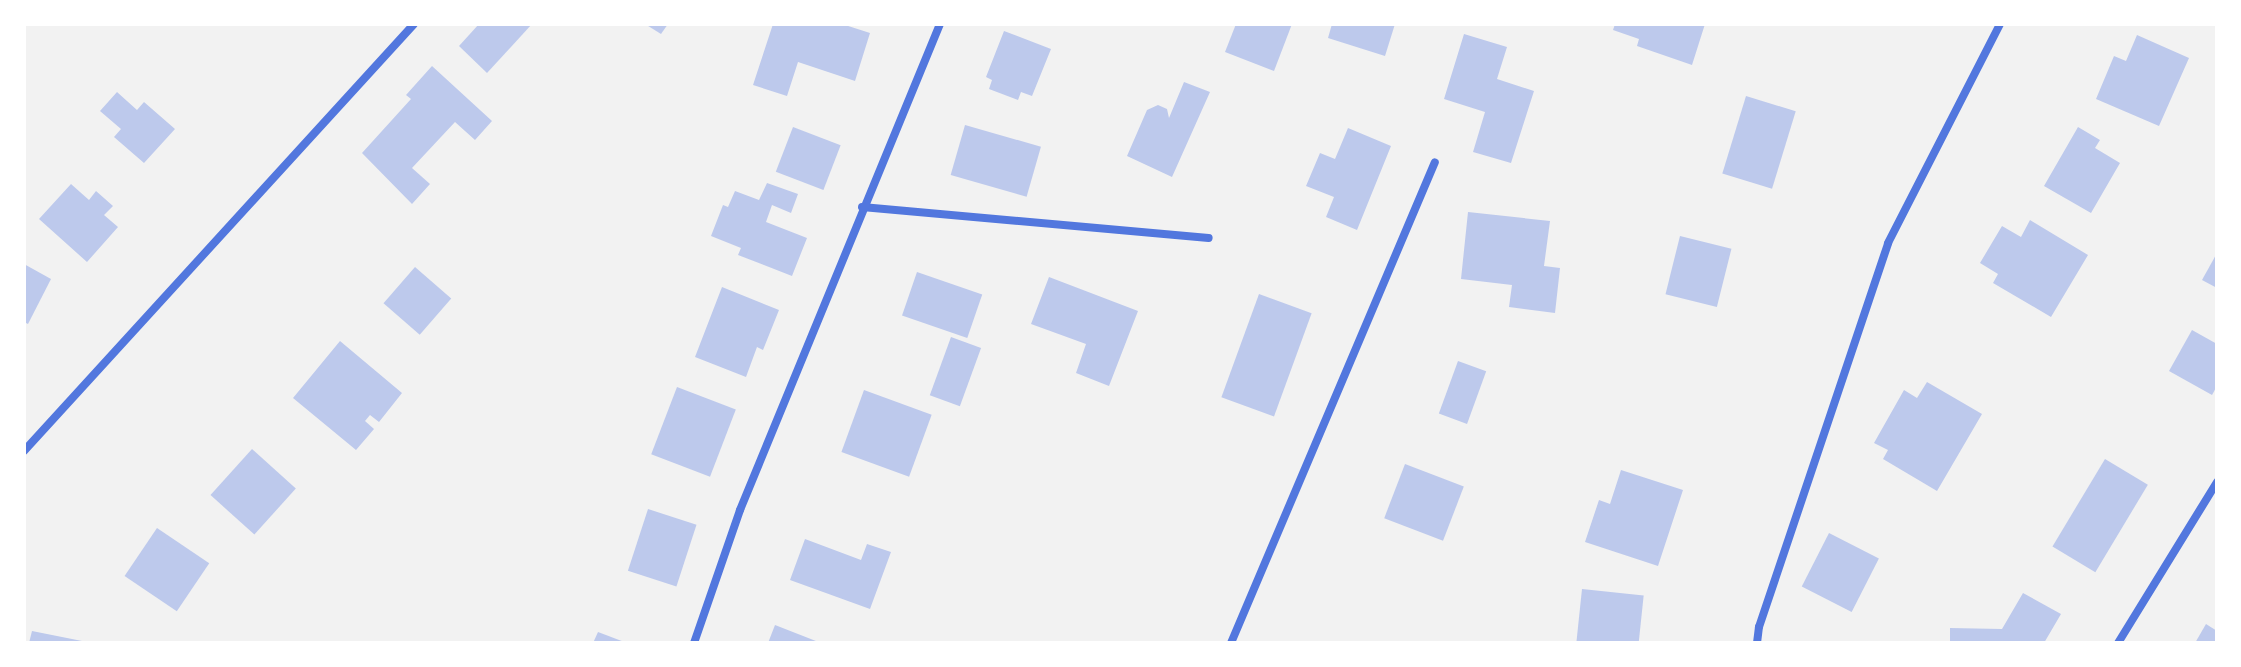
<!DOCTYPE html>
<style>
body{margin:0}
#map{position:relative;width:2241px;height:667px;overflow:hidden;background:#f2f2f2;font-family:"DejaVu Sans",sans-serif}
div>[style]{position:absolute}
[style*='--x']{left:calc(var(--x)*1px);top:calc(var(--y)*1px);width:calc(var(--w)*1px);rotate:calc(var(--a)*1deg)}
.building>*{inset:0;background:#bdc9ec;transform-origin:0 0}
.minor>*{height:8px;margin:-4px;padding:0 4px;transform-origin:4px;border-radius:4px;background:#5277de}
span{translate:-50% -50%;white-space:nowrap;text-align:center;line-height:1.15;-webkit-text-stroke:8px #fff;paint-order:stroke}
.frame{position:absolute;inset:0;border:26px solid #fff;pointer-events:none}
</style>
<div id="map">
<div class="building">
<i style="clip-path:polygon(479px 24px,532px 24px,487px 73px,459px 46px)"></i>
<i style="clip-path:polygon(645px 24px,668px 24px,661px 34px)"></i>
<i style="clip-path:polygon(773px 24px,842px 24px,870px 33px,855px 81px,798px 62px,787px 96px,753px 85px)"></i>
<i style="clip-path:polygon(1236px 24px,1292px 24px,1274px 71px,1225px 52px)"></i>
<i style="clip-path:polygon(1332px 24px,1395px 24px,1385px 56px,1328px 38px)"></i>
<i style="clip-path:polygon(1615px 24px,1705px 24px,1692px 65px,1637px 46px,1639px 39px,1613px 30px)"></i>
<i style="clip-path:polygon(1004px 31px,1051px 49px,1032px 96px,1021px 92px,1018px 100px,989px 89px,992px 80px,986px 77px)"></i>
<i style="clip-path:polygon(1464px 34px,1507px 47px,1497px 79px,1534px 91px,1511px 163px,1473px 152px,1485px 112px,1444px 99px)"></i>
<i style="clip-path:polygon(2137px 35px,2189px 58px,2159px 126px,2096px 99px,2114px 56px,2126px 61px)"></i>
<i style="clip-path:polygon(432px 66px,492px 121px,475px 140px,455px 122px,412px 168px,430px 184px,412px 204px,362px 153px,411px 99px,406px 95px)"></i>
<i style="clip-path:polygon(1184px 82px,1210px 92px,1172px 177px,1127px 156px,1147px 110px,1158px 105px,1167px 109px,1169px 118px)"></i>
<i style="clip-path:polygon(117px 92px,137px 110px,144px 102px,175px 129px,144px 163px,114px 137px,121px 129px,100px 111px)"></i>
<i style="left:1746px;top:96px;width:52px;height:81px;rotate:17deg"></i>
<i style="left:965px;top:125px;width:79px;height:52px;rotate:16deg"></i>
<i style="left:793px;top:127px;width:51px;height:48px;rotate:21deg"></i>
<i style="clip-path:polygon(2078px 127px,2100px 140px,2095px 148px,2120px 163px,2091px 213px,2044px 186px)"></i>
<i style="clip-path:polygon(1348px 128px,1391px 146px,1357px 230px,1326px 217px,1334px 197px,1306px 186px,1320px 153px,1335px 159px)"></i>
<i style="clip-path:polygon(767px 183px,798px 194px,791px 213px,772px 205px,766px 222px,807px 238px,792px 276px,738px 255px,741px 248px,711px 236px,723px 205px,728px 207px,735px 191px,759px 200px)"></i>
<i style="clip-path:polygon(71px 184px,89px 200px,96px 191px,113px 206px,104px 215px,118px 227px,87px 262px,39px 219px)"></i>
<i style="clip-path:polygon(1468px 212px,1550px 221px,1544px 266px,1560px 268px,1555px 313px,1509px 307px,1512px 285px,1461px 279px)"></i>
<i style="clip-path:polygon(2030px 220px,2088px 255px,2051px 317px,1993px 283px,1998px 274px,1980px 263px,2002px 226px,2021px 237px)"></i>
<i style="left:1680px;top:236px;width:53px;height:60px;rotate:14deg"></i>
<i style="clip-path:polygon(2217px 253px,2217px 288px,2202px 280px)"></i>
<i style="clip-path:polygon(24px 264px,51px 279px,28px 324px,24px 322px)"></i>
<i style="left:415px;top:267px;width:48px;height:48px;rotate:41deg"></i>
<i style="left:917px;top:272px;width:69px;height:46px;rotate:19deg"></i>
<i style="clip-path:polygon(1049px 277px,1138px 311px,1109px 386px,1076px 373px,1086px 344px,1031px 324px)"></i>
<i style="clip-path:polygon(722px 287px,779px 310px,763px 350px,757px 347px,746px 377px,695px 357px)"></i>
<i style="left:1259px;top:294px;width:56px;height:110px;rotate:20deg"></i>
<i style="clip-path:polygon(2192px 330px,2217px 344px,2217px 386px,2212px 395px,2169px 371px)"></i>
<i style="left:951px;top:337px;width:32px;height:62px;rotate:20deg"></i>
<i style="clip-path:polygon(340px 341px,402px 393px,379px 422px,370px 415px,365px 421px,374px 429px,356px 450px,293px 398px)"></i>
<i style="left:1458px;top:361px;width:30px;height:56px;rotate:20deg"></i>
<i style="clip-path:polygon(1927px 382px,1982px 414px,1937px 491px,1883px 459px,1888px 450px,1874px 443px,1904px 390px,1917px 398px)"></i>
<i style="left:677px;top:387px;width:63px;height:72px;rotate:21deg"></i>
<i style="left:864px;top:390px;width:72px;height:66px;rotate:20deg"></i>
<i style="left:252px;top:449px;width:59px;height:62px;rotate:42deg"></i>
<i style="left:2105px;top:459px;width:50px;height:102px;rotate:31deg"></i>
<i style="left:1405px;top:464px;width:63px;height:58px;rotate:21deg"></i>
<i style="clip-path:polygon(1621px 470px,1683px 490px,1658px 566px,1585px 542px,1599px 500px,1610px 504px)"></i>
<i style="left:648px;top:509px;width:51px;height:65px;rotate:18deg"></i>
<i style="left:157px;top:528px;width:63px;height:58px;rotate:34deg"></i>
<i style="left:1829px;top:533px;width:56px;height:60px;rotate:27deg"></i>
<i style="clip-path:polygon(805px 539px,861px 560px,867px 544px,891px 552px,870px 609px,790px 580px)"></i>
<i style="left:1582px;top:589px;width:62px;height:54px;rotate:6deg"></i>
<i style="clip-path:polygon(2023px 593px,2061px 614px,2044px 643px,1950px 643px,1950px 628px,2002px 629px)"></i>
<i style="clip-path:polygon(2206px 624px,2217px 631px,2217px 643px,2195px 643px)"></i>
<i style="clip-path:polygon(775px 625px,821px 643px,768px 643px)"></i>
<i style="clip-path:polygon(32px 631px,87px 642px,87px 643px,29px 643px)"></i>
<i style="clip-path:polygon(598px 632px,627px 643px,593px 643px)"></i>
</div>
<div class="minor">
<i style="--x:862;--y:207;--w:348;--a:5.1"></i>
<i style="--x:24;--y:451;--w:578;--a:-47.59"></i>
<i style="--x:694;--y:643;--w:141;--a:-70.9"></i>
<i style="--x:740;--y:510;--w:526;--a:-67.63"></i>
<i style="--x:1231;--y:643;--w:522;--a:-67.02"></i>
<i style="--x:1757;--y:643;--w:16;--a:-83"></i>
<i style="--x:1759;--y:627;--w:405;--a:-71.4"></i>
<i style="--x:1888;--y:243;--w:246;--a:-62.9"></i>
<i style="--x:2118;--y:643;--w:189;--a:-58.4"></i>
</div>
<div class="frame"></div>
</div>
